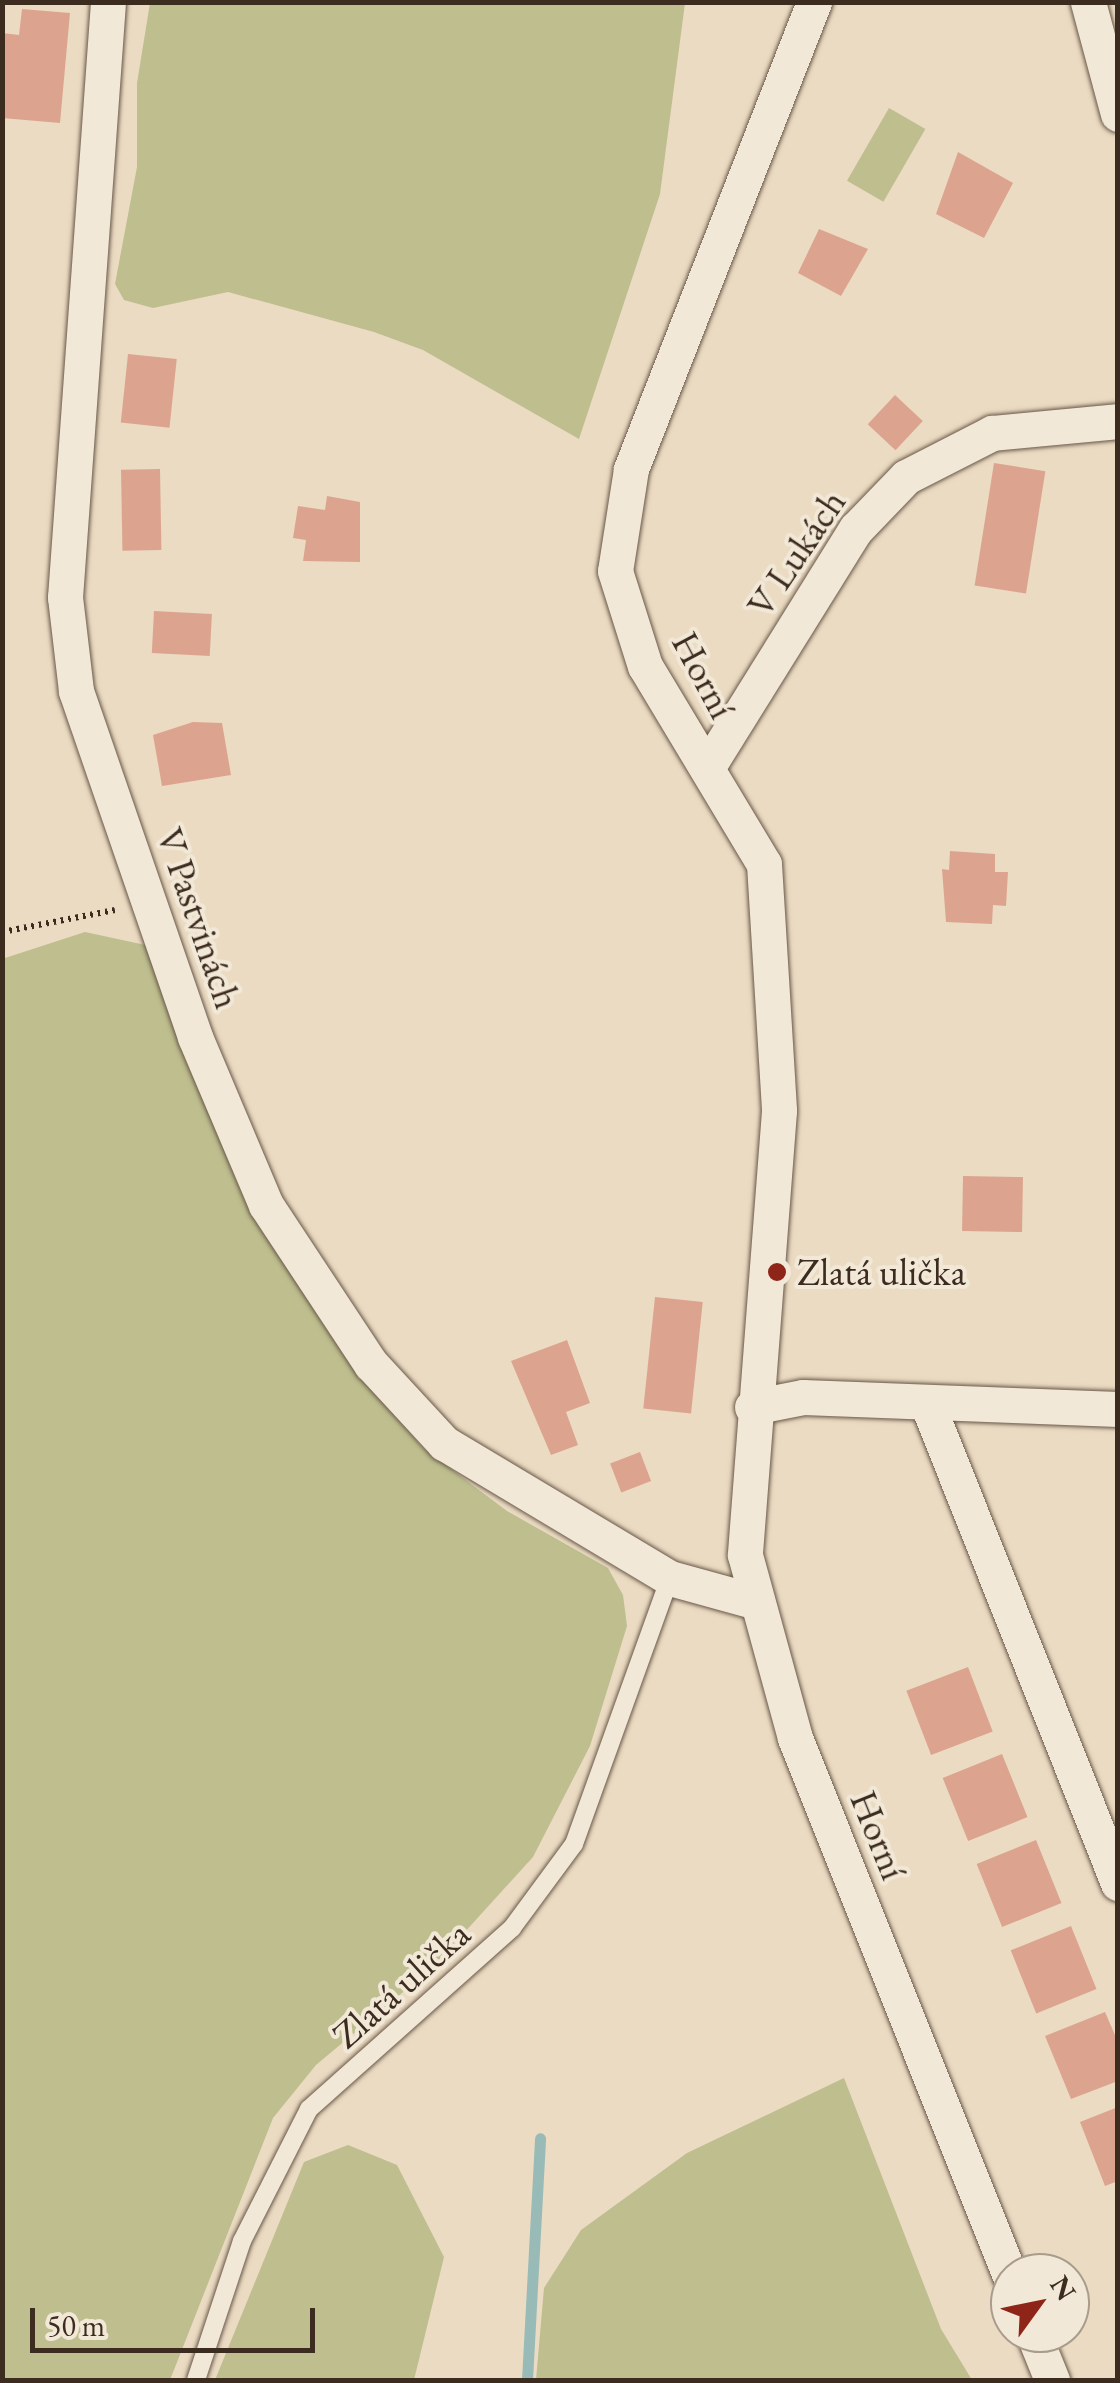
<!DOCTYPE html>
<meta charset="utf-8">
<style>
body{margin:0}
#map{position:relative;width:1120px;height:2383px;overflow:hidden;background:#ebdbc2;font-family:"EB Garamond",serif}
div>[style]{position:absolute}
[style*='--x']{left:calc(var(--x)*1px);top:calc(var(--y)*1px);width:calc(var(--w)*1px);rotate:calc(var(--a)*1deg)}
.green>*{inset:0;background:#bebe8e;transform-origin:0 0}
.stream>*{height:11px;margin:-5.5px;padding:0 5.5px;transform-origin:5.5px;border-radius:5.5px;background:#98bbb7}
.building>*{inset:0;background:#dca48f;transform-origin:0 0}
.path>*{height:6px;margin-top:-3px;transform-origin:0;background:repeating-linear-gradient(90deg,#3c2b1f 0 2.5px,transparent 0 7.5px)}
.roads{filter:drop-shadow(0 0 2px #685748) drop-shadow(0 0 2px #685748)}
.lane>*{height:18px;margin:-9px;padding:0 9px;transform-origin:9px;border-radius:9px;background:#f2e8d7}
.street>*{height:35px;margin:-17.5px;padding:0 17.5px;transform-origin:17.5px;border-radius:17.5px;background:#f2e8d7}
.dots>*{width:28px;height:28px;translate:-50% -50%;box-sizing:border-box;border:5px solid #f2e8d7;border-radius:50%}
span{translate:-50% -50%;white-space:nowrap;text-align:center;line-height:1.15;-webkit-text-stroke:8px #f2e8d7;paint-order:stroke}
.street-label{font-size:38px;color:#3c2b1f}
.poi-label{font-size:38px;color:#3c2b1f}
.left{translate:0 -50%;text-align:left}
.frame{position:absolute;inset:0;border:5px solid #3c2b1f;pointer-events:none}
.north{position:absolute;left:990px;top:2253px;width:100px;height:100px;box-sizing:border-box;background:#f2e8d7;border:2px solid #a99c8d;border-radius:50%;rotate:57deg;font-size:28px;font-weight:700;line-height:40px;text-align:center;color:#3c2b1f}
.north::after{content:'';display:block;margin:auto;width:35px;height:45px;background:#8f2418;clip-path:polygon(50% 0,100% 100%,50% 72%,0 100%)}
.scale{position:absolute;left:30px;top:2308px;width:285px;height:45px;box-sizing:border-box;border:5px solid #3c2b1f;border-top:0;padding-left:12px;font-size:30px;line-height:35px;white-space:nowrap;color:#3c2b1f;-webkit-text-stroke:8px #f2e8d7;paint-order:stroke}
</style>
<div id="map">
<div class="green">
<i style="clip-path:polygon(150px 3px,685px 3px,660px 194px,579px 439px,423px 350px,374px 332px,228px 292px,153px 308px,124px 300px,115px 284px,137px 167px,137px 83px)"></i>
<i style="left:889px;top:108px;width:42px;height:84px;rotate:30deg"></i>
<i style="clip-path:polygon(85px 932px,150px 946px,359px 1374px,423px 1448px,507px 1511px,608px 1568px,623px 1595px,627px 1626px,590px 1746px,533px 1857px,433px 1967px,316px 2065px,273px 2118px,170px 2380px,3px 2380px,2px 959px)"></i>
<i style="clip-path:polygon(844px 2078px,941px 2329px,972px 2380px,536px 2380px,544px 2288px,581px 2230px,687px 2153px)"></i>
<i style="clip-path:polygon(348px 2145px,397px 2165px,444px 2257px,414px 2380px,215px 2380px,304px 2162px)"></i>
</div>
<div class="stream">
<i style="--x:527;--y:2380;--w:242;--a:-86.9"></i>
</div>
<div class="building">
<i style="clip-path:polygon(22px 9px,70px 13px,60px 123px,2px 118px,2px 33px,19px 35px)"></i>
<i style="clip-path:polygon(958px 152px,1013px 183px,984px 238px,936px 214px)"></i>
<i style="clip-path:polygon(819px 229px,868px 249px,841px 296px,798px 273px)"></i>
<i style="left:128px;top:354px;width:49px;height:69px;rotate:6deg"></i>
<i style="left:895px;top:395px;width:38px;height:40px;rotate:43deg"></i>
<i style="left:994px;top:463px;width:52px;height:124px;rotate:9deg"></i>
<i style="left:160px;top:469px;width:81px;height:39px;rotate:89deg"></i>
<i style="clip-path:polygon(327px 496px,360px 502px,360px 562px,303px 561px,306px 540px,293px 538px,298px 506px,325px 510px)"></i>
<i style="left:154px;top:611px;width:58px;height:42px;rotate:3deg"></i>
<i style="clip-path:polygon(193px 722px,222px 723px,231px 775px,162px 786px,153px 735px)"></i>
<i style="clip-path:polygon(950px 851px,995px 854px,995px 872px,1008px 872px,1006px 906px,993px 905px,992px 924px,946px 922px,942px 869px,949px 870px)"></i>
<i style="left:963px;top:1176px;width:60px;height:55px;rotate:1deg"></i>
<i style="left:655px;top:1297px;width:48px;height:112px;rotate:6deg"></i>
<i style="clip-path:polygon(567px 1340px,590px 1403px,566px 1412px,578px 1445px,551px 1455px,511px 1361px)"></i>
<i style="left:640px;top:1452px;width:31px;height:32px;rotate:69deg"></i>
<i style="left:968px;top:1667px;width:69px;height:66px;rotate:69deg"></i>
<i style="left:1002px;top:1754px;width:68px;height:64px;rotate:68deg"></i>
<i style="left:1036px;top:1840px;width:68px;height:64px;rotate:68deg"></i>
<i style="left:1071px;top:1926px;width:68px;height:65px;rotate:68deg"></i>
<i style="clip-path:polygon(1105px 2012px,1118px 2042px,1118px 2081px,1071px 2099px,1045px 2036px)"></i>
<i style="clip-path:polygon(1118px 2107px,1118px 2181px,1105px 2186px,1080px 2122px)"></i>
</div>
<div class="path">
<i style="--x:2;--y:932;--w:115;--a:-11"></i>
</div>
<div class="roads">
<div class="lane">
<i style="--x:196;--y:2380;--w:146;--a:-71.7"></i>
<i style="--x:242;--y:2241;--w:148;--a:-63.1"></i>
<i style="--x:309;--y:2109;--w:272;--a:-41.7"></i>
<i style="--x:512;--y:1928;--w:104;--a:-53.6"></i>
<i style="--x:574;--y:1844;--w:283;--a:-70.2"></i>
</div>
<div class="street">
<i style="--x:108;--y:2;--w:597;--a:94.13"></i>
<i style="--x:65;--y:597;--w:95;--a:83.3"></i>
<i style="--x:76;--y:691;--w:366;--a:71"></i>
<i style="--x:195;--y:1037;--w:182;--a:67.1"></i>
<i style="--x:266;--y:1205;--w:191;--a:56.6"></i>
<i style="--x:371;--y:1364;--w:108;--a:47.3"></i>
<i style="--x:444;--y:1443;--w:263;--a:30.9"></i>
<i style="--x:670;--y:1578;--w:90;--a:15.4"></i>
<i style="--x:814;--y:2;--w:502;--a:111.4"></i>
<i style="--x:631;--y:469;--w:103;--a:98.9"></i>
<i style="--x:615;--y:571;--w:100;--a:72.5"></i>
<i style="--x:645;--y:666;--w:231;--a:59"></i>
<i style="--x:764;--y:864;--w:247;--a:86.5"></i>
<i style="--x:779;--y:1111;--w:445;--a:94.4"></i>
<i style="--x:745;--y:1555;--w:190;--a:74.7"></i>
<i style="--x:795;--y:1738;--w:579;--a:68.22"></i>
<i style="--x:1088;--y:2;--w:116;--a:75"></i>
<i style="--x:707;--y:768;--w:282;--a:-58.1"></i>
<i style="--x:856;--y:529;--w:72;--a:-46.1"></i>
<i style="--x:906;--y:477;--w:97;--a:-27.1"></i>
<i style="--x:992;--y:433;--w:127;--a:-5.4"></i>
<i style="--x:927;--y:1403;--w:517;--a:68.3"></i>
<i style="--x:752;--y:1407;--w:52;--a:-11.1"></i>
<i style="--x:803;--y:1397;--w:315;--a:2.2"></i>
<i style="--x:1033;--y:2333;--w:51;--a:68"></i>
</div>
</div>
<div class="dots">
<i style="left:777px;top:1272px;background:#8f2418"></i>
</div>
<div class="street-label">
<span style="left:796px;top:553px;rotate:-56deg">V Lukách</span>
<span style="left:704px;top:675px;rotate:62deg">Horní</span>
<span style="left:199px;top:918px;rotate:71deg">V Pastvinách</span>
<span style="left:879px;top:1835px;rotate:68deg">Horní</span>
<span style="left:401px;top:1984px;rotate:-42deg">Zlatá ulička</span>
</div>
<div class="poi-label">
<span class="left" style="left:797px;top:1272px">Zlatá ulička</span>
</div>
<div class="frame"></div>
<div class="north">N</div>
<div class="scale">50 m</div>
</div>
